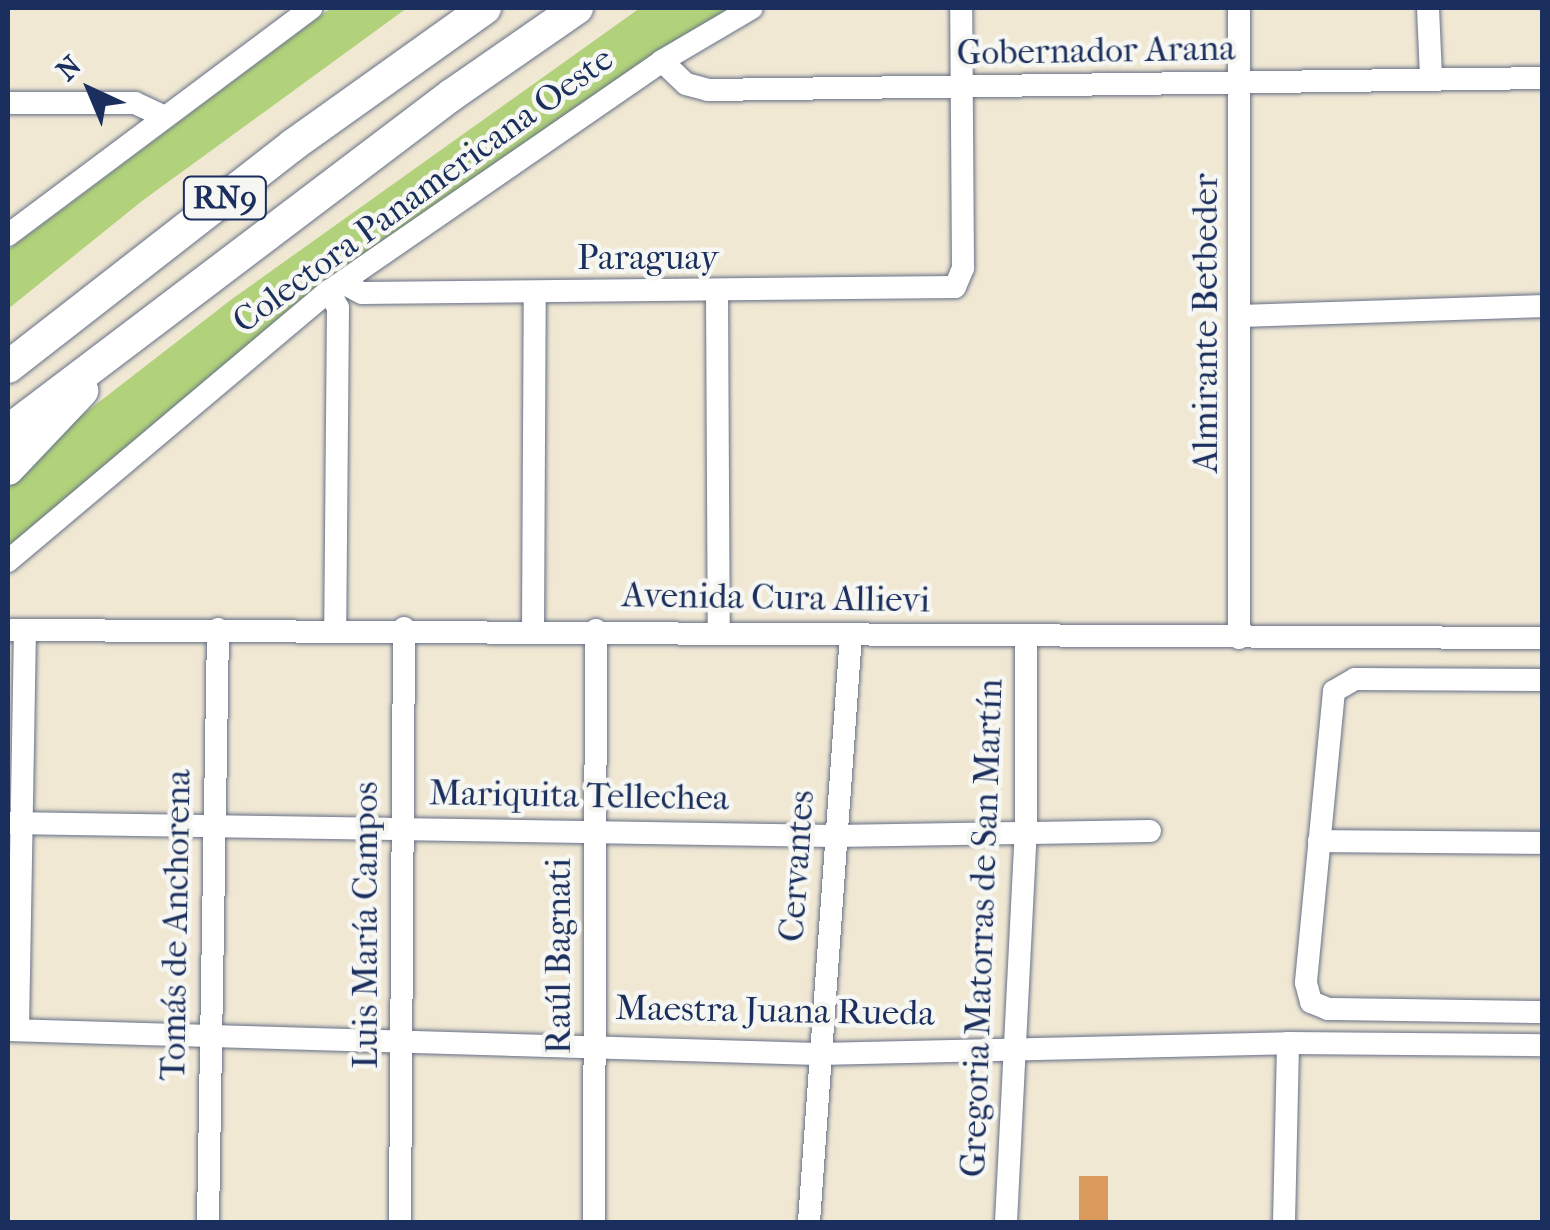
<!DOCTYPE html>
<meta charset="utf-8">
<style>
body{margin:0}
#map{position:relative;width:1550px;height:1230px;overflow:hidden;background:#f0e8d3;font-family:"IM FELL French Canon",serif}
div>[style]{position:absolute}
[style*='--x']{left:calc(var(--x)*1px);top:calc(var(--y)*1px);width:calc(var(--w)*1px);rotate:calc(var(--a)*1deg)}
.green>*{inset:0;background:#b1d27a}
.building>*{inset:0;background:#d99a5c;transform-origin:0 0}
.roads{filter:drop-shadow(0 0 2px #667087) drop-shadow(0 0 2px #667087)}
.minor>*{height:22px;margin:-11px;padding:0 11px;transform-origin:11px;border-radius:11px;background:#fff}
.highway>*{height:32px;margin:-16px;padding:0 16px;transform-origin:16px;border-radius:16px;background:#fff}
span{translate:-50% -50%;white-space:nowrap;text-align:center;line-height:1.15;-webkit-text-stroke:9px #f6f6f2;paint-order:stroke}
.shield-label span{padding:2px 8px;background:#f6f6f2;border:2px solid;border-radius:8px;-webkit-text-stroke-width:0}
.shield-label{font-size:32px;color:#1b2f5e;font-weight:700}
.street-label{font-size:35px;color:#1b2f5e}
.frame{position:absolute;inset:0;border:10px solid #1b2f5e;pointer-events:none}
.north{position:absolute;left:40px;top:40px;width:100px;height:100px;-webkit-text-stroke:8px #f6f6f2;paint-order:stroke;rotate:316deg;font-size:28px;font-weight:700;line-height:40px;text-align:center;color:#1b2f5e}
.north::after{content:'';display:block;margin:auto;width:35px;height:45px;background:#1b2f5e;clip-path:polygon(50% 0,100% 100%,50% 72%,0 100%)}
</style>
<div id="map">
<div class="green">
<i style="clip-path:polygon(331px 8px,407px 8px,142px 201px,8px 309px,8px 250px)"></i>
<i style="clip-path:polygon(640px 8px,740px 8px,580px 110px,8px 554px,8px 477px,32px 454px,232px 299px)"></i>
</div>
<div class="building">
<i style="left:1079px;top:1176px;width:29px;height:46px"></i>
</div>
<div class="roads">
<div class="minor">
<i style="--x:1428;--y:8;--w:70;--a:87.5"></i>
<i style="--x:662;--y:61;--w:33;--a:44"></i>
<i style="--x:686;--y:84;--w:23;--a:15"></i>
<i style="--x:708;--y:90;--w:834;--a:-0.82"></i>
<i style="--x:8;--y:103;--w:127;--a:0"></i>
<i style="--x:135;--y:103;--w:33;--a:25"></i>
<i style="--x:8;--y:235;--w:379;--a:-36.8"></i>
<i style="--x:343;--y:283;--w:21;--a:28"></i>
<i style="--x:362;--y:293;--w:593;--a:-0.58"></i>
<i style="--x:955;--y:287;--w:21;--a:-67"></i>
<i style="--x:963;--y:268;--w:260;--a:-90.4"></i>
<i style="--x:329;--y:291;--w:19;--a:62"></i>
<i style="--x:338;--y:308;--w:319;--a:90.5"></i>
<i style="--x:717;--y:294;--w:335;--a:89.7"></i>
<i style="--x:1243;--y:316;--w:299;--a:-1.9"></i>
<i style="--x:8;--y:561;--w:419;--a:-40.1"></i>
<i style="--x:329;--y:291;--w:405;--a:-34.6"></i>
<i style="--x:662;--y:61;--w:104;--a:-30.5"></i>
<i style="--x:8;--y:630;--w:1534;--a:0.3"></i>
<i style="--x:533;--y:630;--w:337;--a:-89.7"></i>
<i style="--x:1239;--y:638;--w:630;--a:-90"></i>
<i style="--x:1542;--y:680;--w:187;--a:-179.7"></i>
<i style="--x:1355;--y:679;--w:24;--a:150"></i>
<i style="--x:1334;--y:691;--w:293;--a:95.5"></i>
<i style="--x:1306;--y:983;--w:20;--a:75"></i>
<i style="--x:1311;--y:1002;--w:18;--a:22"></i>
<i style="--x:1328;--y:1009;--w:214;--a:0.8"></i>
<i style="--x:8;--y:823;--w:826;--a:0.9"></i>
<i style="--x:834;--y:836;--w:316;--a:-0.9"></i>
<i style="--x:1319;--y:841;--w:223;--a:0.5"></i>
<i style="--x:8;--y:1030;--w:810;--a:1.7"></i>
<i style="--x:818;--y:1054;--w:470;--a:-1.3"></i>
<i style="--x:1288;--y:1043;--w:254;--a:0.5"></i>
<i style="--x:18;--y:1030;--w:400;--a:-89"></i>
<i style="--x:208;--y:1222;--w:593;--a:-89.03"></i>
<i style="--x:400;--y:1222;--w:594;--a:-89.61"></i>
<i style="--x:594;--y:1222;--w:592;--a:-89.81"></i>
<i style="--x:809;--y:1222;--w:589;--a:-85.91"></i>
<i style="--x:1006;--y:1222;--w:392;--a:-87.1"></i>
<i style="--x:1026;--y:831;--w:194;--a:-90"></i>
<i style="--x:1284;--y:1222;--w:179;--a:-88.7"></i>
</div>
<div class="highway">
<i style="--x:8;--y:367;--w:361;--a:-37.9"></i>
<i style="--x:293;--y:145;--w:236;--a:-35.5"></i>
<i style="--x:8;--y:431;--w:558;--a:-37.14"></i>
<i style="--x:453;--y:94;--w:151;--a:-34.7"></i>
<i style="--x:8;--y:469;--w:108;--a:-46.5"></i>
</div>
</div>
<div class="shield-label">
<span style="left:225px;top:198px">RN9</span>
</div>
<div class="street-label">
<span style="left:1096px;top:51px;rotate:-1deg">Gobernador Arana</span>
<span style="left:423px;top:190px;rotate:-36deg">Colectora Panamericana Oeste</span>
<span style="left:648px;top:258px">Paraguay</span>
<span style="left:1206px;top:323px;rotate:-90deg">Almirante Betbeder</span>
<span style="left:776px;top:598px;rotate:1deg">Avenida Cura Allievi</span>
<span style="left:579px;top:796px;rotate:1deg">Mariquita Tellechea</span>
<span style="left:797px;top:866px;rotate:-86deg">Cervantes</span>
<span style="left:176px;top:925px;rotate:-89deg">Tomás de Anchorena</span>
<span style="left:366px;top:925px;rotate:-90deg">Luis María Campos</span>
<span style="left:982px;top:928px;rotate:-88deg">Gregoria Matorras de San Martín</span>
<span style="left:559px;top:956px;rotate:-90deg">Raúl Bagnati</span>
<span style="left:775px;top:1011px;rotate:1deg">Maestra Juana Rueda</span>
</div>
<div class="frame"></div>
<div class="north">N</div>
</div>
